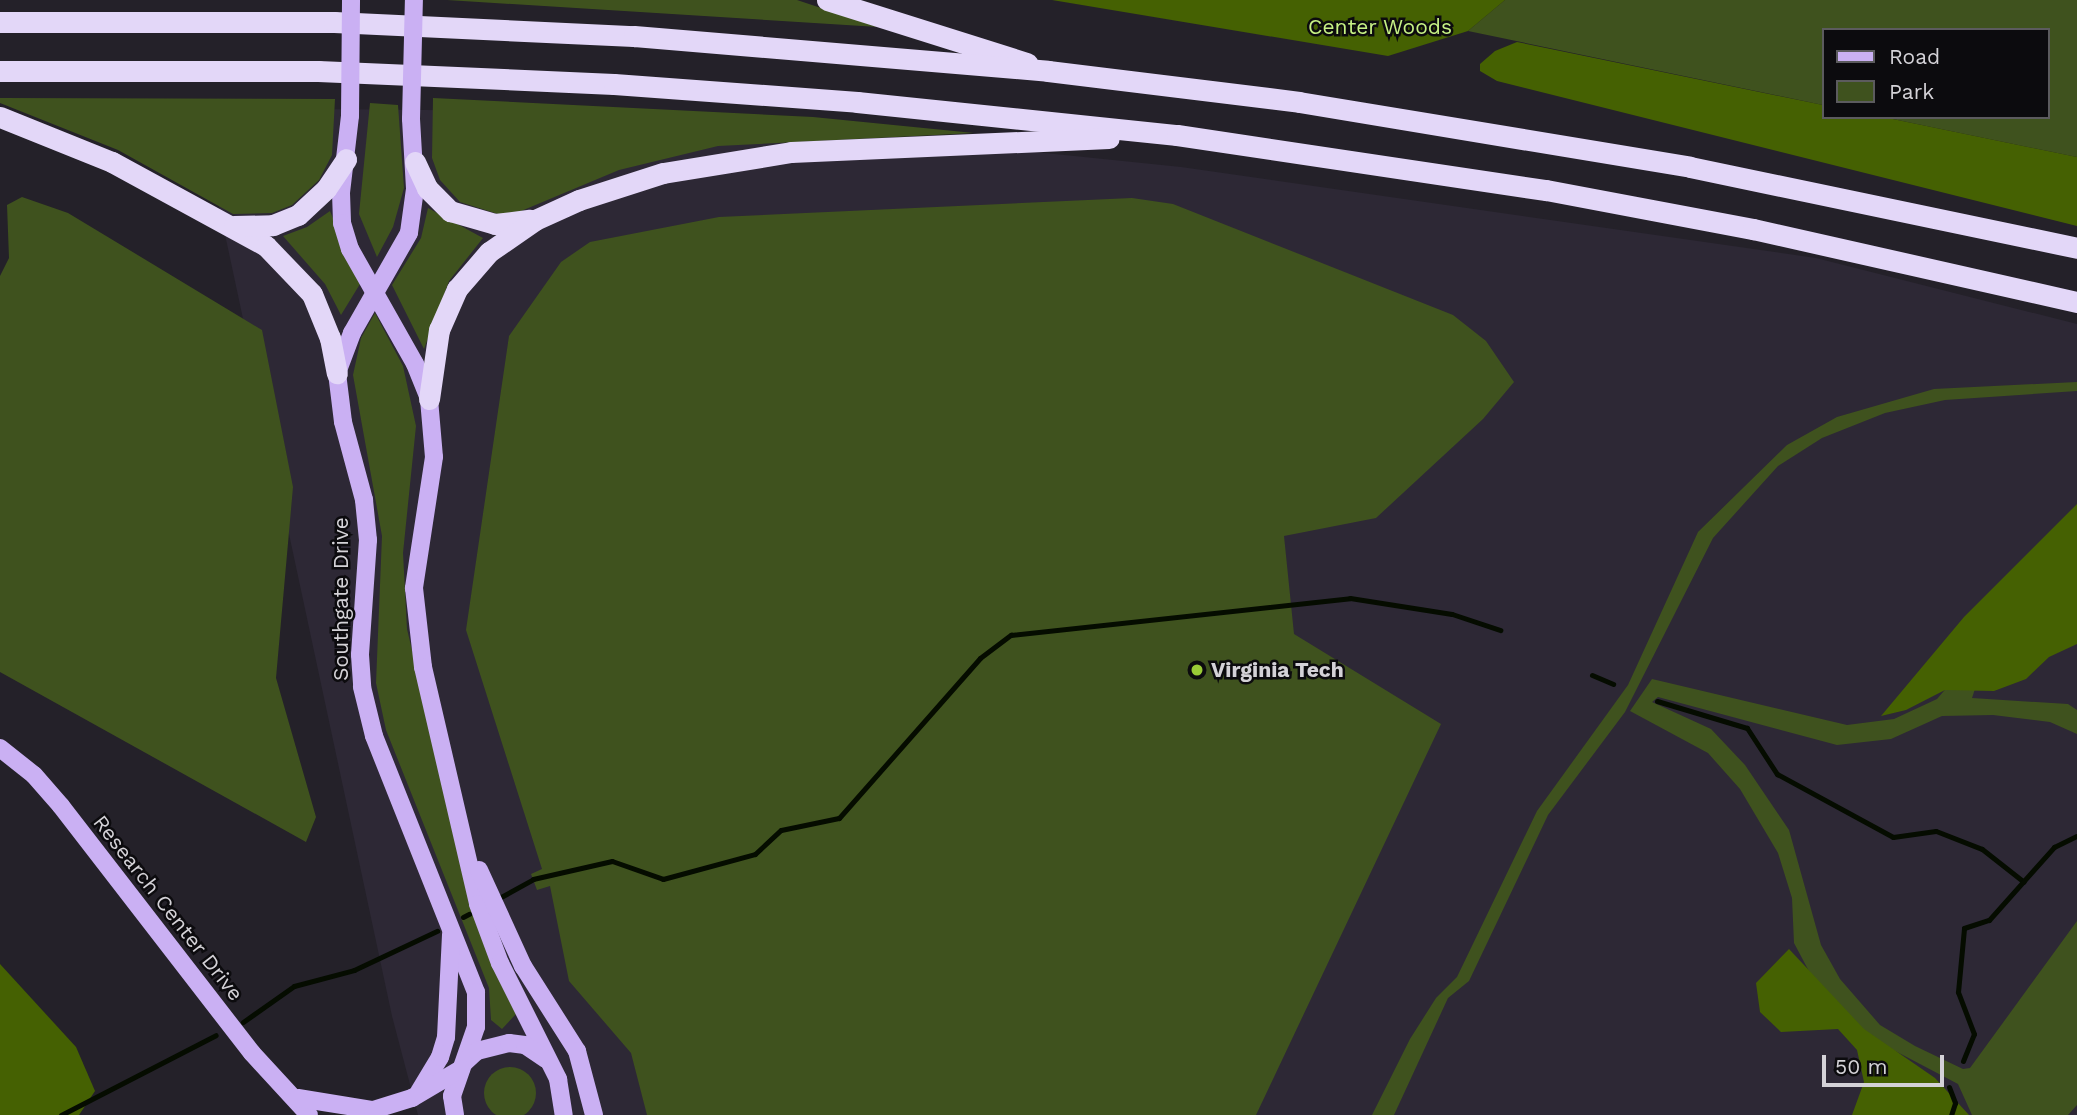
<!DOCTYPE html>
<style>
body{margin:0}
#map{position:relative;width:2077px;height:1115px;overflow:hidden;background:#242129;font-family:"Work Sans",sans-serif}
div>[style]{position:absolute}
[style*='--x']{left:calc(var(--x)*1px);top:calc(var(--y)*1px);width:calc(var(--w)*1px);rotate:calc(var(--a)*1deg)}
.built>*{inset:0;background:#2d2835}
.green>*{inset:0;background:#3f521e}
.round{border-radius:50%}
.forest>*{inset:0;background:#456102}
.stream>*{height:5px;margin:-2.5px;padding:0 2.5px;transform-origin:2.5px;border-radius:2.5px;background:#050c00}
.major>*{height:18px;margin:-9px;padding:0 9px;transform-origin:9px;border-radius:9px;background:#cab0f3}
.highway>*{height:21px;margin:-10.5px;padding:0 10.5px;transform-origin:10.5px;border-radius:10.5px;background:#e3d7f8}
.major-bridge>*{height:18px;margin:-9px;padding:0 9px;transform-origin:9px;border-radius:9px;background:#cab0f3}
.dots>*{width:19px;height:19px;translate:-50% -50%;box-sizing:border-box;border:4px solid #0c0b0e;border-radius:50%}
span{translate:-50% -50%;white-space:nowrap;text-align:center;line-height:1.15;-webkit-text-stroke:5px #0c0b0e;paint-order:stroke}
.park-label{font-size:21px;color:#c7f285}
.street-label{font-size:21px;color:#d4d2d7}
.poi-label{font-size:21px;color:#d4d2d7;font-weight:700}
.left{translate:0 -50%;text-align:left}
.legend{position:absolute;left:1822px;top:28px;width:228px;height:91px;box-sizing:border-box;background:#0c0b0e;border:2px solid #5c5b5e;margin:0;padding:9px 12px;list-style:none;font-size:21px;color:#d4d2d7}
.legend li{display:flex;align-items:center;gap:14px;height:35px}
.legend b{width:35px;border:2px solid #5c5b5e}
.scale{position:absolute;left:1822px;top:1055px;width:122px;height:32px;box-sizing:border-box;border:4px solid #d4d2d7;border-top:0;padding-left:9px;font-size:21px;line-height:24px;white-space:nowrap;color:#d4d2d7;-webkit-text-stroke:5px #0c0b0e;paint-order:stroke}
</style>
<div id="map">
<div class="built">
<i style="clip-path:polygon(198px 108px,649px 112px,1181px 167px,1816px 258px,2077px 324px,2077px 1115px,418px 1115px,392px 1016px)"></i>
</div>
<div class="green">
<i style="clip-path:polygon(447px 0,797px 0,878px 27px)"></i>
<i style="clip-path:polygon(1505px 0,2077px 0,2077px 157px,1883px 117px,2047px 117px,2047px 30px,1823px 30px,1823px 105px,1468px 31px)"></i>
<i style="clip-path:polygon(0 98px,335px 99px,332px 155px,319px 180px,292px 205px,272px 213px,233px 214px,118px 150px,0 103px)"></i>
<i style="clip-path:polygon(433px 98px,813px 117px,974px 133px,718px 146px,619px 170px,514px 214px,498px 214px,460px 202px,440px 180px,432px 158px)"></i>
<i style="clip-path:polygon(370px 103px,398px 105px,404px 188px,393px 227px,377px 257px,359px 214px)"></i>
<i style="clip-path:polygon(22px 197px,68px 213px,262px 330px,293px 487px,276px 678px,316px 817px,306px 842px,0 672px,0 276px,9px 258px,7px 205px)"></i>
<i style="clip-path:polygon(1132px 198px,1173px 204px,1453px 315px,1486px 341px,1514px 382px,1483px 419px,1376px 518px,1284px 536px,1294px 634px,1441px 724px,1256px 1115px,647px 1115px,631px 1053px,569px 981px,550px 886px,537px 890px,531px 874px,542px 869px,466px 630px,509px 336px,561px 262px,590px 242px,719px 217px)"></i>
<i style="clip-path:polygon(428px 208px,483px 238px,449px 281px,424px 349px,392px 285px,421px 238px)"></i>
<i style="clip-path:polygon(330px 211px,360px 284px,341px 315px,325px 284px,283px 236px,307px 227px)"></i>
<i style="clip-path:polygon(375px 313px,403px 366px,416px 426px,403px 553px,407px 629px,473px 906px,516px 1014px,502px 1029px,491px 1020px,489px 988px,386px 730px,376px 683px,382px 536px,353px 375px,361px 338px)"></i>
<i style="clip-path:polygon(2077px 382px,2077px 391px,1945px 400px,1885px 413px,1822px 438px,1778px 466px,1713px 538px,1625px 712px,1548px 815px,1469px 981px,1448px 998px,1394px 1115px,1372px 1115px,1410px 1039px,1436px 998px,1457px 977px,1537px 811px,1628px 685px,1698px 532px,1787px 445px,1837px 417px,1934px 389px)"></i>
<i style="clip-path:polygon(1993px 634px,1972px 698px,2068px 704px,2077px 710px,2077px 734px,2050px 722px,1993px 715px,1942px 716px,1891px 739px,1837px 745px,1658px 697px,1652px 702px,1711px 729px,1745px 765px,1789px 830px,1821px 945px,1840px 979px,1880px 1025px,1915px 1046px,1963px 1069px,1970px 1068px,2077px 921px,2077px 1105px,2068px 1115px,1972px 1115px,1958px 1084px,1861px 1033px,1811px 975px,1794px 943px,1792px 898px,1778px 853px,1740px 789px,1708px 753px,1630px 711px,1652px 679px,1847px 725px,1894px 719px,1937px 699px)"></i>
<i class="round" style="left:484px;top:1067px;width:52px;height:52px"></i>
</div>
<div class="forest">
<i style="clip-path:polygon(1052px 0,1505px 0,1468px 31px,1388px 56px)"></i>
<i style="clip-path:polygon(1517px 42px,1823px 105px,1823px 117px,1883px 117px,2077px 157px,2077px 226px,1497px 81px,1480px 71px,1480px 64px,1495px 51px)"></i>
<i style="clip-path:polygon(2077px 504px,2077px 644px,2049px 657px,2026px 679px,1994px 691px,1945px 690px,1906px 710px,1881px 716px,1964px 617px)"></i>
<i style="clip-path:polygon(1789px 949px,1864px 1029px,1935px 1078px,1969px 1115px,1852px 1115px,1864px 1082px,1857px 1050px,1838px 1029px,1781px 1032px,1760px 1012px,1756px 983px)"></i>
<i style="clip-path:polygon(0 964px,76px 1047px,95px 1091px,79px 1115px,0 1115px)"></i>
</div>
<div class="stream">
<i style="--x:1592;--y:675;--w:23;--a:23"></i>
<i style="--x:1657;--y:701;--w:94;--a:16.7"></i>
<i style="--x:1747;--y:728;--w:55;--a:56.9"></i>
<i style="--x:1777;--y:774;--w:132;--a:28.5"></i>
<i style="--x:1893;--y:837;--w:43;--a:-7.9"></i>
<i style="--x:1936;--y:831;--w:49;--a:21.4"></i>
<i style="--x:1982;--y:849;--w:53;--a:38.2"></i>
<i style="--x:501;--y:897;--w:37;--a:-29"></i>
<i style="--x:533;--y:879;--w:81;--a:-12.8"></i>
<i style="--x:612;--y:861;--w:54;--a:19.4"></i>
<i style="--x:663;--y:879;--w:95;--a:-15.2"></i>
<i style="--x:755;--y:854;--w:35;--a:-43"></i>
<i style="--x:781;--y:830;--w:59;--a:-11.7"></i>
<i style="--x:839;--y:818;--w:213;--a:-48.6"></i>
<i style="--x:980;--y:658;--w:39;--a:-37"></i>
<i style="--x:1011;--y:635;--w:341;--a:-6.2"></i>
<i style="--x:1350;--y:598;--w:103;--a:8.9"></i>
<i style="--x:1452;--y:614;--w:51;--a:18.4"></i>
<i style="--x:463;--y:917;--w:7;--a:-27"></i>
<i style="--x:243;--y:1022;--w:62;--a:-35.2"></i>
<i style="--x:294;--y:986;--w:62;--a:-14.9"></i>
<i style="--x:354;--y:970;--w:92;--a:-25.2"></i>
<i style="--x:1963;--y:1061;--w:29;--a:-68"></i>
<i style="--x:1974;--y:1034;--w:45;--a:-110.9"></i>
<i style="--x:1958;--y:992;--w:64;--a:-84.6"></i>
<i style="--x:1964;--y:928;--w:26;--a:-18"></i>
<i style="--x:1989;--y:920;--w:98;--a:-48.3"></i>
<i style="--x:2054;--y:847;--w:25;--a:-26"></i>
<i style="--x:1949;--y:1087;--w:17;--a:69"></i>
<i style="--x:1955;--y:1103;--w:13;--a:108"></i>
<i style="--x:61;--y:1115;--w:174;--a:-27.3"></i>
</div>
<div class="major">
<i style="--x:350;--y:116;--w:78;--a:96.7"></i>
<i style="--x:341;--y:193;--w:30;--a:88"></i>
<i style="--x:342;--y:223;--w:27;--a:73"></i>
<i style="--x:350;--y:249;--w:132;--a:60.5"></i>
<i style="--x:415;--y:364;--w:38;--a:68"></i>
<i style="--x:429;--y:399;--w:58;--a:85.1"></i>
<i style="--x:434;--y:457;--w:133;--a:98.7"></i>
<i style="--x:414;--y:588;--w:80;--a:83.5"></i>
<i style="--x:423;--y:667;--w:243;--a:76.9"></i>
<i style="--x:478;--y:904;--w:63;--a:69.6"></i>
<i style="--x:500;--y:963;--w:130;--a:63.4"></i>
<i style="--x:558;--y:1079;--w:36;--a:81"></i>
<i style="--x:411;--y:119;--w:70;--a:86.7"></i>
<i style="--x:415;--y:189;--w:44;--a:97.8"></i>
<i style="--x:409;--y:233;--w:115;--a:119.7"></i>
<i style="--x:352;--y:333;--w:43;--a:110.6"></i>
<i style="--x:337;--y:373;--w:49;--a:83"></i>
<i style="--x:343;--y:422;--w:81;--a:74.9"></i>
<i style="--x:364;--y:500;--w:40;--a:84.3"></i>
<i style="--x:368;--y:540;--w:115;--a:94"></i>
<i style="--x:360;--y:655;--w:32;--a:86"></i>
<i style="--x:362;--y:687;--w:50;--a:76.2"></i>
<i style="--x:374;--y:736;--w:276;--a:68.3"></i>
<i style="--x:476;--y:992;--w:35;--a:90"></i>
<i style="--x:476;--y:1027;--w:73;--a:109.2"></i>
<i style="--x:452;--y:1096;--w:19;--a:81"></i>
<i style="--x:0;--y:748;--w:43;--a:38.5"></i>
<i style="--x:34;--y:775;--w:41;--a:48.9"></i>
<i style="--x:61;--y:806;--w:312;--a:52.3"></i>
<i style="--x:252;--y:1053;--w:84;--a:47.4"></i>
<i style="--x:479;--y:870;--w:106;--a:65.4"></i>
<i style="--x:523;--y:966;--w:101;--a:57.6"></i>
<i style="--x:577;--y:1051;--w:66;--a:75.1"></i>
<i style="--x:465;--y:1062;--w:16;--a:-43"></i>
<i style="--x:477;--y:1051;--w:33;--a:-14"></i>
<i style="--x:509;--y:1043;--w:16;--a:7"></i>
<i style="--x:525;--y:1045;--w:25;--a:34"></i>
<i style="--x:419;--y:1092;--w:41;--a:-59"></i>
<i style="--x:440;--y:1057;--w:21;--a:-73"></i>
<i style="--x:446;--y:1037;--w:103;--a:-87.2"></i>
<i style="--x:298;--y:1098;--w:76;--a:9.1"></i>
<i style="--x:373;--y:1110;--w:41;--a:-17.1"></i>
<i style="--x:412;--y:1098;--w:57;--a:-30.6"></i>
</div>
<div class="highway">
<i style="--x:827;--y:0;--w:210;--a:17.5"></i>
<i style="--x:0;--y:22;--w:334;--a:0"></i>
<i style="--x:334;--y:22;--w:300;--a:2.7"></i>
<i style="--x:634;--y:36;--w:415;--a:4.8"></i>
<i style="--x:1048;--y:71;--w:253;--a:7"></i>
<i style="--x:1299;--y:102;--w:396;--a:9.4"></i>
<i style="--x:1690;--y:167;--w:395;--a:11.8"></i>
<i style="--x:0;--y:71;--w:318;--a:0"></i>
<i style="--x:318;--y:71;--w:296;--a:2.5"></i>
<i style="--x:614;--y:84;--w:244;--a:4.2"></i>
<i style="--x:857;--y:102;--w:322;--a:5.9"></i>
<i style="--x:1177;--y:135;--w:373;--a:8.5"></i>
<i style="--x:1546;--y:190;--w:211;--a:10.7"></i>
<i style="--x:1753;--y:229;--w:332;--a:12.7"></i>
<i style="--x:0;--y:117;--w:121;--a:21.9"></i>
<i style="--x:112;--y:162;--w:175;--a:28.6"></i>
<i style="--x:266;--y:246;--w:66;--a:46.2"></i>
<i style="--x:312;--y:294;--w:48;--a:67.8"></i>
<i style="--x:330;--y:338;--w:36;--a:79"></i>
<i style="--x:415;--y:162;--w:29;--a:65"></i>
<i style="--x:427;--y:188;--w:33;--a:45"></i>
<i style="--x:450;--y:211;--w:47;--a:16.1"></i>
<i style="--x:495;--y:224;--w:35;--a:-7"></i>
<i style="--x:234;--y:226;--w:39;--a:-1"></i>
<i style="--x:273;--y:225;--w:27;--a:-22"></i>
<i style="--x:298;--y:215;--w:38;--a:-43"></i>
<i style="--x:326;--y:189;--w:36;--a:-56"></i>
<i style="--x:429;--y:399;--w:70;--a:-81.8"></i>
<i style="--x:439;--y:330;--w:45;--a:-66.3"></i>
<i style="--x:457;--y:289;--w:49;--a:-49.1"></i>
<i style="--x:489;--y:252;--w:56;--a:-34.8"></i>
<i style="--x:535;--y:220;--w:48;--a:-24.4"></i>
<i style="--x:579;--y:200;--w:88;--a:-17.8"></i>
<i style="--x:663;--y:173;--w:130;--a:-9.3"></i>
<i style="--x:791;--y:152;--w:318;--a:-2.5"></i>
</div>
<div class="major-bridge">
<i style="--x:350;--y:116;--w:116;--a:-89.5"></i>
<i style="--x:411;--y:119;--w:119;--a:-88.6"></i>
</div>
<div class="dots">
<i style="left:1197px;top:670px;background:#99cb36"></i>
</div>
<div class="park-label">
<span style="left:1380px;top:27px">Center Woods</span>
</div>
<div class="street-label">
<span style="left:341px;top:599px;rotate:-90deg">Southgate Drive</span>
<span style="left:168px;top:908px;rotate:52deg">Research Center Drive</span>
</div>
<div class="poi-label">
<span class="left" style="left:1211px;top:670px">Virginia Tech</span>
</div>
<ul class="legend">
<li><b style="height:9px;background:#cab0f3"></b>Road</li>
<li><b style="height:19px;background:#3f521e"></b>Park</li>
</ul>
<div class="scale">50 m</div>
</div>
